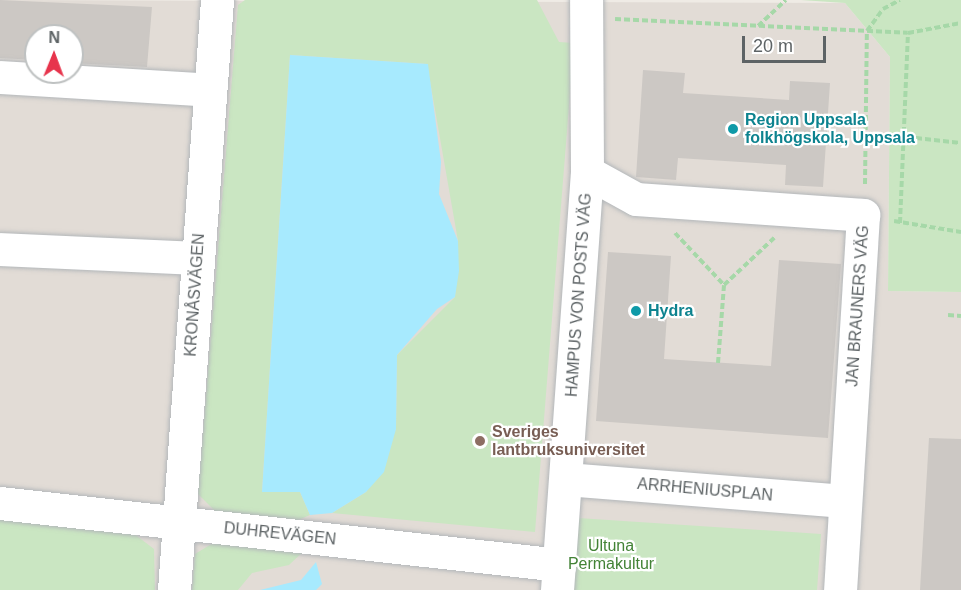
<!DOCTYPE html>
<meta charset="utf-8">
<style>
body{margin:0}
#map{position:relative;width:961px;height:590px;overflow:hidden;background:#efebe5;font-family:Helvetica,sans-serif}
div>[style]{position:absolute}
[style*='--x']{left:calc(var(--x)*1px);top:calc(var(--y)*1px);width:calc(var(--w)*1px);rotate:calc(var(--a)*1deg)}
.education>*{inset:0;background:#e2dcd6}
.green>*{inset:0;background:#cae6c2}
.water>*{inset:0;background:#a7eafe}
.building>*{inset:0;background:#ccc8c4}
.path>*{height:4px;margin-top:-2px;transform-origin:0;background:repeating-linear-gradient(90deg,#a6d8a8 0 6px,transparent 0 9px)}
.roads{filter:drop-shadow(0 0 2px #b3b7ba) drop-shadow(0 0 2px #b3b7ba)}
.minor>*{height:33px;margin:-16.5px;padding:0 16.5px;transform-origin:16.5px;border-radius:16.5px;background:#fff}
.dots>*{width:16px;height:16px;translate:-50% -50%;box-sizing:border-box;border:3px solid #fff;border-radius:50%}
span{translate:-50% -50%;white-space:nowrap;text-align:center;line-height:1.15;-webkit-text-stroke:4.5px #fff;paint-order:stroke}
.culture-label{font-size:16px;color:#0d838f;font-weight:700}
.left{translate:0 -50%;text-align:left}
.street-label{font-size:16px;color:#5d6365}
.education-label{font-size:16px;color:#785e54;font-weight:700}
.park-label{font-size:16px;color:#438336}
.north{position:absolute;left:24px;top:24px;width:60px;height:60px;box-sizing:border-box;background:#fff;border:2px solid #bec1c1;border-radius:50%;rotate:1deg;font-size:16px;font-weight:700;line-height:24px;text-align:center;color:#5d6365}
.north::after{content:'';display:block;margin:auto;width:21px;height:27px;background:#e7344c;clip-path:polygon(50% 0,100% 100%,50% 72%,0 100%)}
.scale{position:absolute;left:742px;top:36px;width:84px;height:27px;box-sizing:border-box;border:3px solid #5d6365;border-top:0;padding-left:8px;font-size:18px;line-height:21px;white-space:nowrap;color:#5d6365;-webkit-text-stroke:4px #fff;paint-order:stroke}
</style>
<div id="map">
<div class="education">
<i style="clip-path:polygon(evenodd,0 0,845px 3px,890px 57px,888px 291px,961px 292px,961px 590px,0 590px,0 0,36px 36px,72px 36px,72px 72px,36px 72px,36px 36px)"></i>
</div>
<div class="green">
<i style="clip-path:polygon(245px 0,537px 0,559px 42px,574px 43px,535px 532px,332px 513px,366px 492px,396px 429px,397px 355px,455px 297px,458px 241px,427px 64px,290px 55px,262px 492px,300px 492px,310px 515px,296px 521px,215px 511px,198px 494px,238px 5px)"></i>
<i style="clip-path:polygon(801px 0,961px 0,961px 292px,888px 291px,890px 57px,845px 3px)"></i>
<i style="clip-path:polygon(0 517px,133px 533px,154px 549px,155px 590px,0 590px)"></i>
<i style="clip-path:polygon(578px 518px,821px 534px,817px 590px,571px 590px)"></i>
<i style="clip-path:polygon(218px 540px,306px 549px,289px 565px,252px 573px,238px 590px,192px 590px,195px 554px)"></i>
</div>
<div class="water">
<i style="clip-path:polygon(290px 55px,428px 64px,441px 162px,439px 194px,458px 241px,459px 271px,455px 297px,437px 309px,397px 355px,396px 429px,384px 472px,366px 492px,332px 513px,310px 515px,300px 492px,262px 492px)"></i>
<i style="clip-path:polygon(316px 562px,322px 584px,316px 590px,260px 590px,301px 580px)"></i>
</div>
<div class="building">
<i style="clip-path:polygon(0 0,152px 7px,147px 67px,72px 63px,72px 36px,36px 36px,36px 60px,0 58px)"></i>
<i style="clip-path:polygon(643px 70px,685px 73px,683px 93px,789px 100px,790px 81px,830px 83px,823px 187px,785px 185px,786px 165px,678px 158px,676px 180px,636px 177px)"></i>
<i style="clip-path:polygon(608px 252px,671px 256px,664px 359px,771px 366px,779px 260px,841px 264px,828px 438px,596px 421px)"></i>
<i style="clip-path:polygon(929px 438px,961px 439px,961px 590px,920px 590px)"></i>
</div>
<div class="path">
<i style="--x:615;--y:19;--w:293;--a:2.7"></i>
<i style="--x:908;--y:33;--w:54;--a:-10.7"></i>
<i style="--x:758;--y:26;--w:38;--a:-43"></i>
<i style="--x:907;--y:137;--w:54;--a:6.3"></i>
<i style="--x:865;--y:184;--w:153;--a:-89.3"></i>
<i style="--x:867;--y:31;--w:27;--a:-54"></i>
<i style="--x:883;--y:9;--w:19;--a:-28"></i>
<i style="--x:894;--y:221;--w:68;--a:9.3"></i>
<i style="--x:900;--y:223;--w:190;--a:-87.6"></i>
<i style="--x:675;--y:233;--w:71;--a:46.7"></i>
<i style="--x:724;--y:285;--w:69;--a:-43.2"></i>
<i style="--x:948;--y:315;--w:13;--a:4"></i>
<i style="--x:718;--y:363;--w:78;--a:-85.6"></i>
</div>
<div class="roads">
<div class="minor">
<i style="--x:0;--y:77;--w:210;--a:3.5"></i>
<i style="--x:587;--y:172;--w:56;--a:28.9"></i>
<i style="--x:636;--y:199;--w:228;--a:4"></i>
<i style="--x:863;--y:215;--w:376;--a:93.5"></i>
<i style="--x:0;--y:249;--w:198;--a:2.6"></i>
<i style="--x:566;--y:479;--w:279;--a:4.5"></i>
<i style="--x:0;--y:503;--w:563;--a:6.32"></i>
<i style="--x:174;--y:590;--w:592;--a:-85.83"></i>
<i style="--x:557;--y:590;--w:419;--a:-85.9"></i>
<i style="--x:587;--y:172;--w:172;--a:-90.3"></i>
</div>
</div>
<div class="dots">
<i style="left:733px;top:129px;background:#0f9aa8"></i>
<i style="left:636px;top:311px;background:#0f9aa8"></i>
<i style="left:480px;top:441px;background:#8d6e63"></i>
</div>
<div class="culture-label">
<span class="left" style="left:745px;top:129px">Region Uppsala<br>folkhögskola, Uppsala</span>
<span class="left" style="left:648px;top:311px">Hydra</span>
</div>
<div class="street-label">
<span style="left:195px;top:295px;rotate:-86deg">KRONÅSVÄGEN</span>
<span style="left:579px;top:295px;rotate:-86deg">HAMPUS VON POSTS VÄG</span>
<span style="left:858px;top:306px;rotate:-86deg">JAN BRAUNERS VÄG</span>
<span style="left:705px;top:490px;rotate:5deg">ARRHENIUSPLAN</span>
<span style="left:280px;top:534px;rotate:6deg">DUHREVÄGEN</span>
</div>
<div class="education-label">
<span class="left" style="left:492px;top:441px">Sveriges<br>lantbruksuniversitet</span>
</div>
<div class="park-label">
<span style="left:611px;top:555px">Ultuna<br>Permakultur</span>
</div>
<div class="north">N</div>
<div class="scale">20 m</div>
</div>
